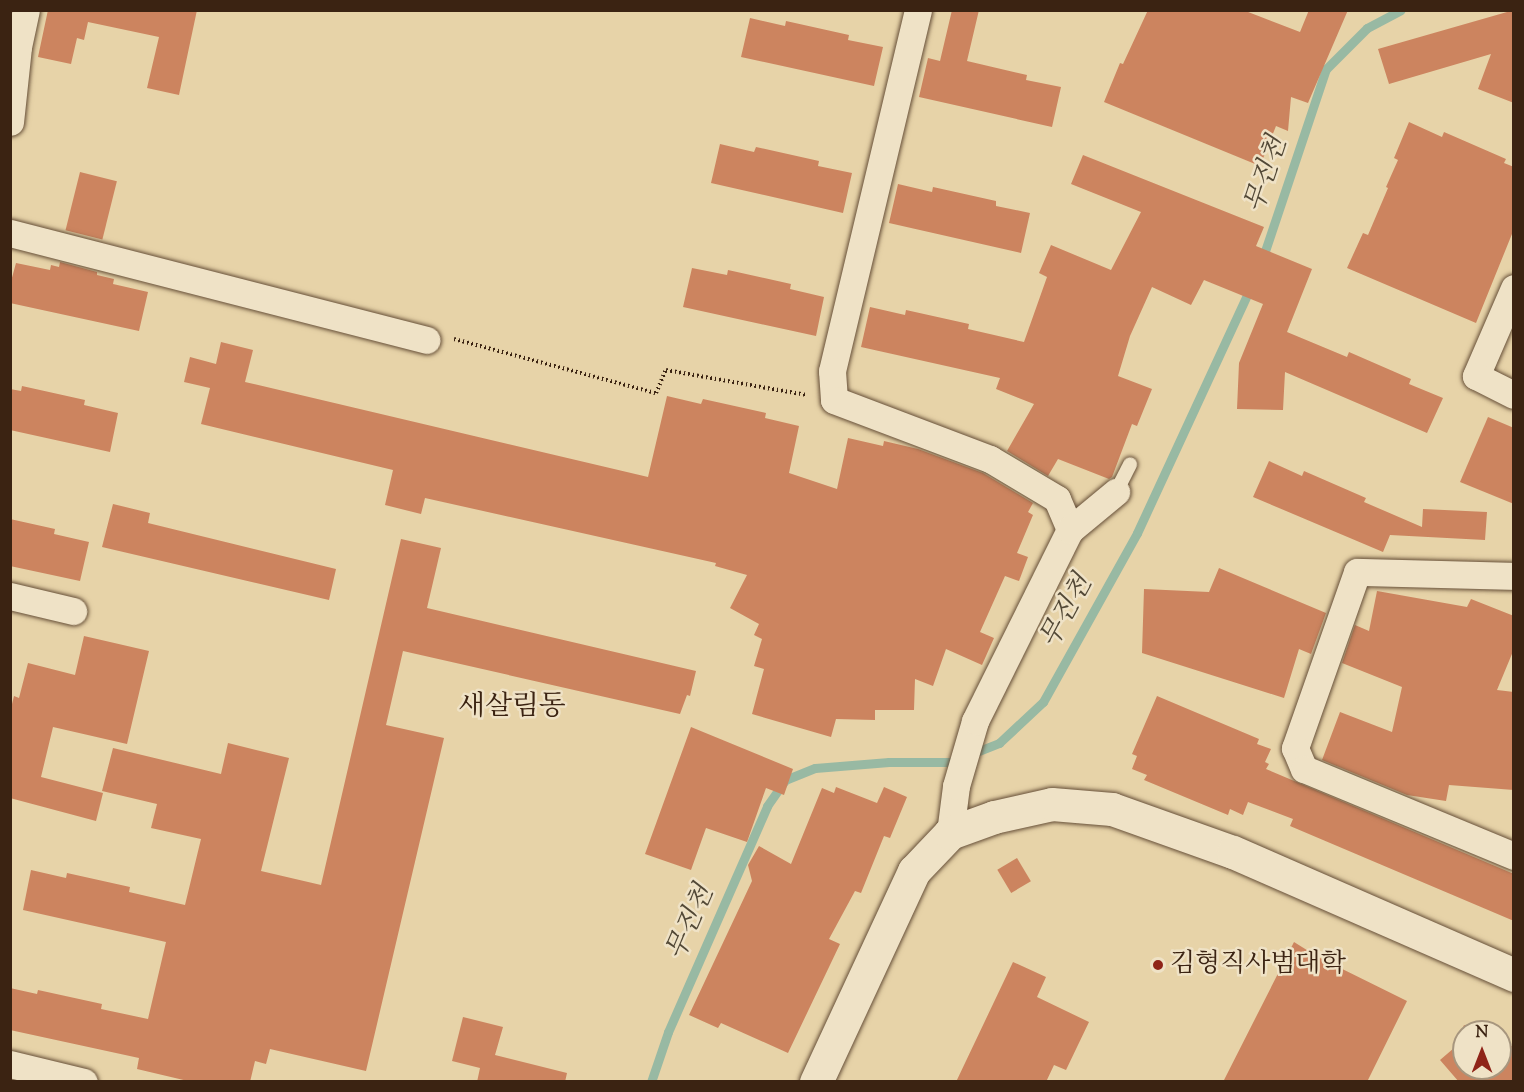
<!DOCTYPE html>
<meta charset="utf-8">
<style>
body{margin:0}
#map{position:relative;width:1524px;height:1092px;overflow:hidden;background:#e7d3a8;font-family:"Sorts Mill Goudy","Noto Serif KR",serif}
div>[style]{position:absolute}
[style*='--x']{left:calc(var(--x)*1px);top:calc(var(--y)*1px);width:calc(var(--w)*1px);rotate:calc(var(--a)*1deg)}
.stream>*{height:9px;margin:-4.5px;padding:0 4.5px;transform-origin:4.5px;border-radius:4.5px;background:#98b9a3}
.building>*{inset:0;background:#cc845f;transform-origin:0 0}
.path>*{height:4px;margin-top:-2px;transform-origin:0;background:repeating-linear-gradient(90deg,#3b2312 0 1.5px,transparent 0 4.5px)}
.roads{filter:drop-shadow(0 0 2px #664f38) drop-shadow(0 0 2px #664f38)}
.lane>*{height:14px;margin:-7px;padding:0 7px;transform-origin:7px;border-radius:7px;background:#efe2c6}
.street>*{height:27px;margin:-13.5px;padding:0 13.5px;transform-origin:13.5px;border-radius:13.5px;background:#efe2c6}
.secondary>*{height:33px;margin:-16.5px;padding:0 16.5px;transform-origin:16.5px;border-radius:16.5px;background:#efe2c6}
.dots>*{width:16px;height:16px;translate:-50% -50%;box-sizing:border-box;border:3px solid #efe2c6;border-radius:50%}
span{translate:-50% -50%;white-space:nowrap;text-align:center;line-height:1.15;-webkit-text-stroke:5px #efe2c6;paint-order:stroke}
.poi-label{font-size:26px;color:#3b2312}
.left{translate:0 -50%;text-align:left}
.water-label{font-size:27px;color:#524836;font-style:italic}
.quarter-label{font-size:28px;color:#3b2312}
.frame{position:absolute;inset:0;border:12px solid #3b2312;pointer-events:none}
.north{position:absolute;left:1452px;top:1020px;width:60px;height:60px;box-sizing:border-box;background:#efe2c6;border:2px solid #a7967e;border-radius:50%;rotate:0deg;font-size:16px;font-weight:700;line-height:24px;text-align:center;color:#3b2312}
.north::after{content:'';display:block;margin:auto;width:21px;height:27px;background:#8f2418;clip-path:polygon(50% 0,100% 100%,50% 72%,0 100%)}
</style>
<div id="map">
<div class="stream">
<i style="--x:1262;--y:260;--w:201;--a:-71.5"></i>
<i style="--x:1326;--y:69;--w:58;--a:-45"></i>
<i style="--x:1367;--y:28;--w:38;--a:-28"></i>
<i style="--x:651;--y:1082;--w:53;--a:-71.2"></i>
<i style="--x:668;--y:1032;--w:247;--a:-66.3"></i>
<i style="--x:767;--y:806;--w:32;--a:-55"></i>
<i style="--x:785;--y:780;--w:32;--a:-22"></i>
<i style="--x:815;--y:768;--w:74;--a:-4.6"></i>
<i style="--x:889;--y:762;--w:62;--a:0"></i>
<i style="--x:951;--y:762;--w:52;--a:-21.6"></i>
<i style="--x:999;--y:743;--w:60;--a:-43"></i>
<i style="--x:1043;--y:702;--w:193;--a:-60.9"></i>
<i style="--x:1137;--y:533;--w:272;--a:-65.2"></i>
</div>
<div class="building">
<i style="clip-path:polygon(48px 10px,197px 10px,179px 95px,147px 88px,159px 37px,88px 22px,84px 40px,77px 38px,71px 64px,38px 57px)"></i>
<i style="clip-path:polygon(952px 10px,979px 10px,967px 61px,1027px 75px,1026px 80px,1061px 87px,1052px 127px,919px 97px,928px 58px,940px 61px)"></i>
<i style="clip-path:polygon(1148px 10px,1243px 10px,1300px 32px,1309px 10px,1348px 10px,1308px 103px,1291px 97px,1288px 131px,1276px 126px,1260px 166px,1104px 102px,1120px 63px,1123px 64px)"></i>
<i style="clip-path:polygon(1514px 10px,1514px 103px,1478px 89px,1491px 54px,1389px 84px,1378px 49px)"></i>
<i style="clip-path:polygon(750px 18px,785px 26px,786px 21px,849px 35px,848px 40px,883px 47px,874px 86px,741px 57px)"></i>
<i style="clip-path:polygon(1409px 122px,1442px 137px,1444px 132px,1506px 159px,1504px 163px,1514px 167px,1514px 229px,1476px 323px,1347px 268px,1363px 233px,1368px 235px,1388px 188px,1386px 187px,1398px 160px,1394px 158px)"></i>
<i style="clip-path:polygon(720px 144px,754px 152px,756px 147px,819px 161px,818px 166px,852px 173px,843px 213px,711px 183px)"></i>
<i style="clip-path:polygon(1083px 155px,1264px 227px,1256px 246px,1312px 269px,1287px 332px,1347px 357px,1349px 352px,1411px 379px,1409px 384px,1443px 398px,1427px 433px,1285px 372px,1283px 410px,1237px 409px,1239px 363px,1263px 304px,1204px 280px,1191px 305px,1152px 287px,1130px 336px,1118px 376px,1152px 389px,1137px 426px,1132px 424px,1112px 477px,1109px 479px,1058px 459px,1048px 476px,1007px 451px,1034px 404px,996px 389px,1000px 378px,861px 347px,870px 307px,905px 315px,906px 310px,969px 324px,968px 329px,1024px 342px,1047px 277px,1039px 273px,1051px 245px,1111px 270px,1141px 212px,1071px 184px)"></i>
<i style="left:80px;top:172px;width:38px;height:60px;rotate:14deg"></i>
<i style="clip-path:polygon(898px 184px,932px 192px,933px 187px,996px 201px,996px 206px,1030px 213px,1021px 253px,889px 223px)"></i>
<i style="clip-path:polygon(60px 262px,97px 272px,97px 275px,114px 279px,113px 284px,148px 292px,139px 331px,10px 303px,10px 285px,16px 263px,50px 270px,51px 265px,59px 267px)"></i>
<i style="clip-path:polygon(692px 268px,727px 275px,728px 270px,791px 284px,790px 289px,824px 297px,816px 336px,683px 307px)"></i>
<i style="clip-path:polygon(221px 342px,253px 350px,245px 382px,648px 477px,667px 396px,701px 404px,703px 399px,766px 413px,765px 418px,799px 426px,789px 473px,837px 489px,848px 438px,883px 446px,884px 441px,918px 449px,983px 473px,1033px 503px,1028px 512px,1033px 515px,1017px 553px,1028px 557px,1019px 581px,1005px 576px,980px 632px,994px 638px,982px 665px,946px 649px,933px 686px,915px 679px,914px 710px,875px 710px,875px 720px,836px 719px,831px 737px,752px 714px,764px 669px,754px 666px,762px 639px,754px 635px,759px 624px,730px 608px,747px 575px,715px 566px,716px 563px,425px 498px,421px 514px,385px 505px,393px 470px,201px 424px,210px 388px,184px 382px,190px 357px,216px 364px)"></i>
<i style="clip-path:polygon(22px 386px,85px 400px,84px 405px,118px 413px,110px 452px,10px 430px,10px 389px,21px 391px)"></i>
<i style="clip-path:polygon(1488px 417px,1514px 428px,1514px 504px,1460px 482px)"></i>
<i style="clip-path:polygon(1269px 461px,1302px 476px,1304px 471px,1366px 498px,1364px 502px,1422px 527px,1423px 509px,1487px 512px,1485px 540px,1390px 535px,1383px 552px,1253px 497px)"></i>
<i style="clip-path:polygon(113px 504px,150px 513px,148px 523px,336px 569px,329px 600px,102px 547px)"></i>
<i style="clip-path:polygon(10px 519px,55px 529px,54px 534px,89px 542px,80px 581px,10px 566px)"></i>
<i style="clip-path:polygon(401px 539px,441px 548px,427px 608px,696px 671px,690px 696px,687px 695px,680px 714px,403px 651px,386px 725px,444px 738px,366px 1071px,270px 1049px,266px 1064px,255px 1061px,250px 1082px,192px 1082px,137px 1069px,139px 1058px,10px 1030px,10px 988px,37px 994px,38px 990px,102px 1004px,101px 1009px,148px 1019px,166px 942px,23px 910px,31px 870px,66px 878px,67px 873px,130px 887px,129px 892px,185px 905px,201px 839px,151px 828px,157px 804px,102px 791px,113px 748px,221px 774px,228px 743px,289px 758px,261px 871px,321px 885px)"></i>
<i style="clip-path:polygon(1219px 568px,1326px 613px,1311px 654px,1299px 649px,1284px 698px,1142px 653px,1144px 589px,1209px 592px)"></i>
<i style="clip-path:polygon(1377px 591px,1467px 607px,1471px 599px,1514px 616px,1514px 649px,1497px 690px,1514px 692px,1514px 790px,1449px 785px,1446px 801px,1407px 795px,1322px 760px,1340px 712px,1392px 732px,1402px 687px,1342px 663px,1355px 625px,1369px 631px)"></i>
<i style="clip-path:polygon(84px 636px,149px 651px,127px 744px,53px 727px,41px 777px,103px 793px,96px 821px,10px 798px,10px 712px,14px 696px,19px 698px,28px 663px,75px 675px)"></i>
<i style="clip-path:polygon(1157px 696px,1259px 739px,1257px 744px,1271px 749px,1265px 762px,1269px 764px,1266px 769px,1514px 874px,1514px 921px,1290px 826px,1293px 819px,1248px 802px,1243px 815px,1230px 809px,1228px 815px,1144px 780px,1147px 775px,1132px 769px,1137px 756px,1132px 754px)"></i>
<i style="clip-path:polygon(691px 727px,793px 769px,784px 795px,766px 788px,747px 842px,706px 828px,691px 870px,645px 854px)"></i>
<i style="clip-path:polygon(836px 787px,877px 803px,884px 787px,907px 797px,890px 838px,884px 836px,861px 893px,855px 891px,829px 939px,840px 944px,788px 1053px,721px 1023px,718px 1028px,689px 1015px,752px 881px,748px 865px,759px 846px,791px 864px,822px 788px,834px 793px)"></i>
<i style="left:1017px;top:858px;width:27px;height:23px;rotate:59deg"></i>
<i style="clip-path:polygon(1294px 942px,1318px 957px,1407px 1001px,1367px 1082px,1223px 1082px)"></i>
<i style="clip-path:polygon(1013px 962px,1046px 977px,1037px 997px,1089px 1022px,1066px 1070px,1054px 1065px,1046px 1082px,956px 1082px)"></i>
<i style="clip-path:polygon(463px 1017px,503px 1027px,495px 1055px,567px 1073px,565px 1082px,477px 1082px,480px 1068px,452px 1061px)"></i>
<i style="clip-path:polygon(1464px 1025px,1480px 1032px,1464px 1032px,1464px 1068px,1500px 1068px,1500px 1041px,1514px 1047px,1514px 1082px,1459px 1082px,1440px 1060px,1454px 1048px)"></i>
</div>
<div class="path">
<i style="--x:454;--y:339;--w:209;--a:15"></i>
<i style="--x:656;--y:393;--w:25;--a:-67"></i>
<i style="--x:666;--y:370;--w:143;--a:10.1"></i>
</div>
<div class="roads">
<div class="lane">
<i style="--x:1116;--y:492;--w:31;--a:-63"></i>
</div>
<div class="street">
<i style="--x:918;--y:10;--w:371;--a:103.4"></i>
<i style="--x:832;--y:371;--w:29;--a:86"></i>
<i style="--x:834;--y:400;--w:167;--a:20.7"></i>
<i style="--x:990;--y:459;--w:78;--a:30.8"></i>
<i style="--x:1057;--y:499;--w:34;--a:67"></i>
<i style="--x:10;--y:122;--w:75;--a:-83.9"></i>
<i style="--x:18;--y:47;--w:38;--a:-78"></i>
<i style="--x:10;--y:233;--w:430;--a:14.4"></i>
<i style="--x:1514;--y:288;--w:96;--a:113.4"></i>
<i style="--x:1476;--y:376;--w:42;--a:26.6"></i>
<i style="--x:1514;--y:576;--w:157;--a:-178.5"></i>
<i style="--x:1357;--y:572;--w:187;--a:109.4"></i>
<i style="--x:1295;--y:748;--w:23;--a:67"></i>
<i style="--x:1304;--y:769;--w:227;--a:22.5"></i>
<i style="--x:10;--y:596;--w:65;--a:13.4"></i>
<i style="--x:950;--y:833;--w:47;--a:-82.7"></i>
<i style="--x:956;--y:786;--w:68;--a:-73.7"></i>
<i style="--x:975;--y:721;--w:213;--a:-63.6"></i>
<i style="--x:1070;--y:530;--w:60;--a:-39.6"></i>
<i style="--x:10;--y:1064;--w:76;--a:13.7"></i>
</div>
<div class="secondary">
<i style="--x:816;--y:1082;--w:233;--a:-65.1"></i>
<i style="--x:914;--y:871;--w:52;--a:-46.5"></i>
<i style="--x:950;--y:833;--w:47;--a:-20"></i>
<i style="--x:994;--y:817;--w:59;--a:-12.6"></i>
<i style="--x:1052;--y:804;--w:60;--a:4.8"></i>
<i style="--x:1112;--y:809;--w:128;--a:19.6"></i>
<i style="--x:1233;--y:852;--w:307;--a:23.6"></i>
</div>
</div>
<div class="dots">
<i style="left:1158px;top:965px;background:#8f2418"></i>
</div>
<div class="poi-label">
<span class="left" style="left:1170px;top:965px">김형직사범대학</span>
</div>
<div class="water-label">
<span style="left:1267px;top:175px;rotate:-71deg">무진천</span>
<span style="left:1067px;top:612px;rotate:-61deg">무진천</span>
<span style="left:691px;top:923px;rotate:-66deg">무진천</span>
</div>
<div class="quarter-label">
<span style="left:512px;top:707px">새살림동</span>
</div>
<div class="frame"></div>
<div class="north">N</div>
</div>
